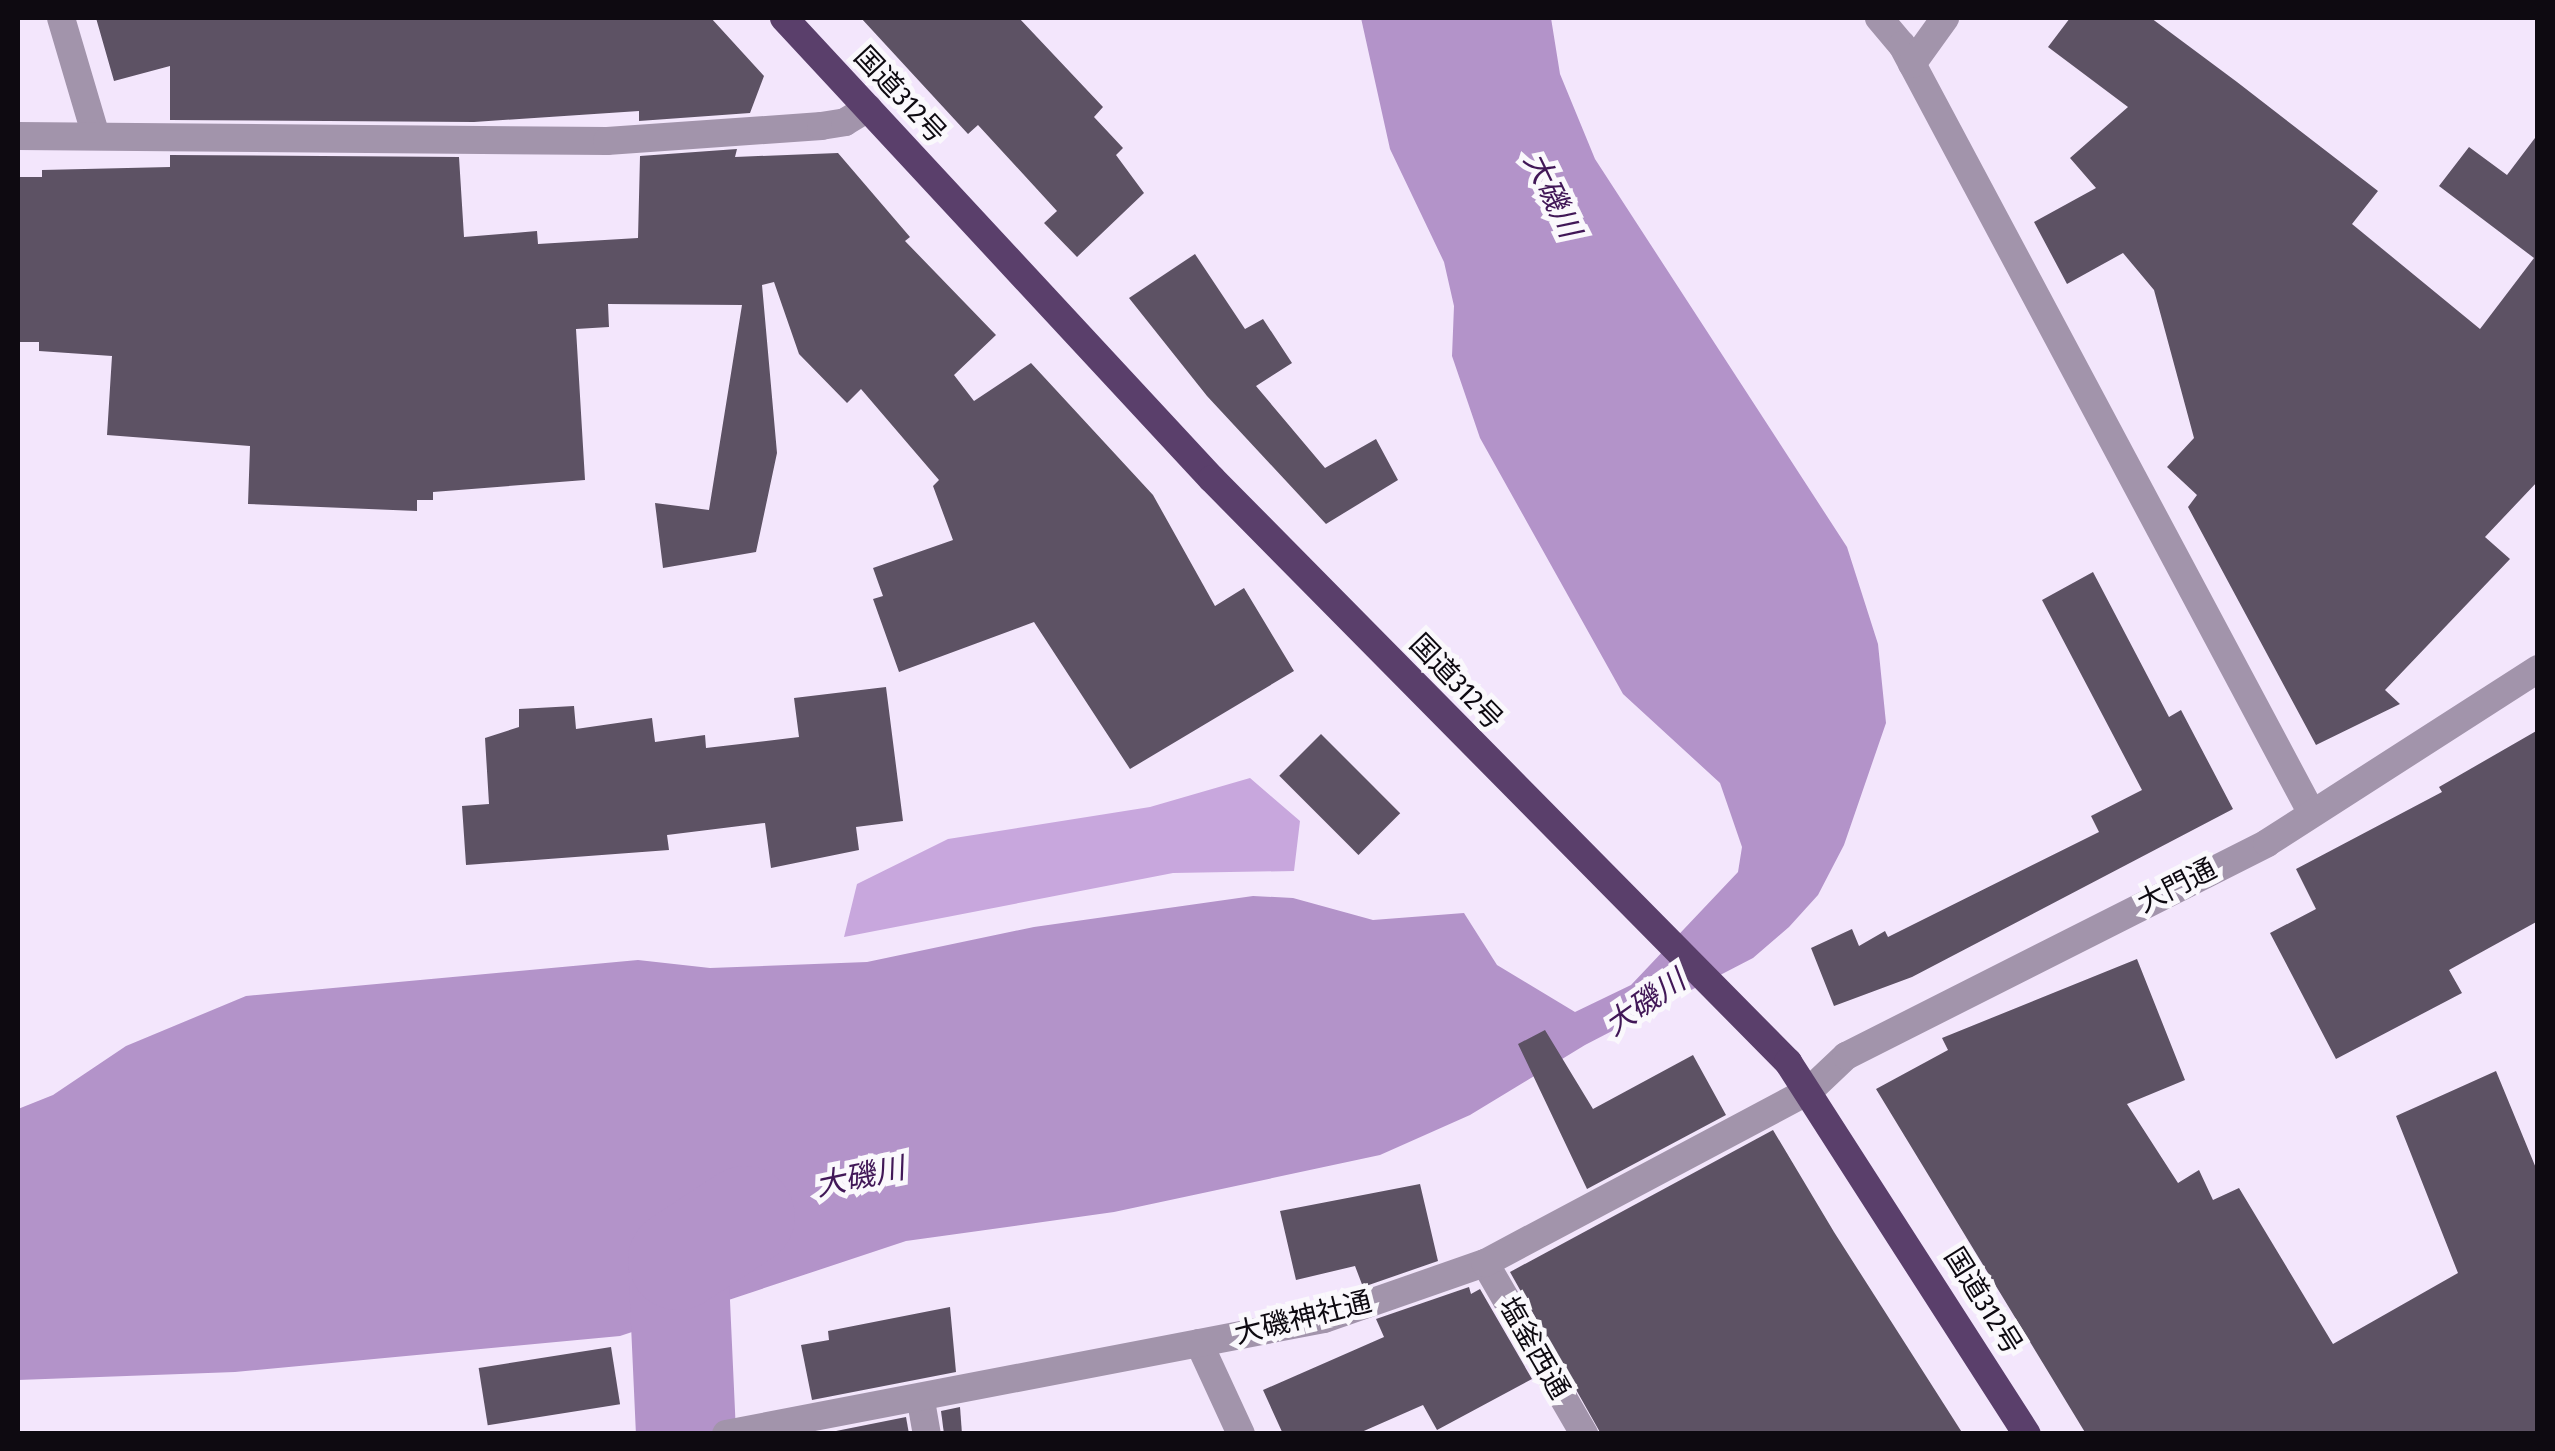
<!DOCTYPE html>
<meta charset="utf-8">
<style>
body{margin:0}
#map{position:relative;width:2555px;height:1451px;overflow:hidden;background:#f3e6fc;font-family:"Fira Sans Condensed","Noto Sans JP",sans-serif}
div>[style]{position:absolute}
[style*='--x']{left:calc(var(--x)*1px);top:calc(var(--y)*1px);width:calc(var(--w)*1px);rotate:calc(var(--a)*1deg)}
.forest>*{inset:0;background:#c8a7dd}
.water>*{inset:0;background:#b393c9}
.river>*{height:100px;margin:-50px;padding:0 50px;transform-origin:50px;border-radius:50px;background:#b393c9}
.building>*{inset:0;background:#5d5264;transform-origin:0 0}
.minor>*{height:28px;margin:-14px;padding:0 14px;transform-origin:14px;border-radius:14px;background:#a294ab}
.tertiary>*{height:28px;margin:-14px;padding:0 14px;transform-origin:14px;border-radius:14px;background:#a294ab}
.trunk>*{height:28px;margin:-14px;padding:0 14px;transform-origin:14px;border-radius:14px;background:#5a3f6b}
span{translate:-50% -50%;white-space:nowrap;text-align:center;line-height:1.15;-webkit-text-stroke:10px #faf8fc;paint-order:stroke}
.street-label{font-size:28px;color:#0e0a11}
.water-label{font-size:30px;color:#411757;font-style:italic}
.frame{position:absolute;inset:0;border:20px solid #0e0a11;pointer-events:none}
</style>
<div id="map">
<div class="forest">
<i style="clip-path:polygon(1250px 778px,1300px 821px,1294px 871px,1173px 873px,844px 937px,857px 884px,948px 839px,1150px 807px)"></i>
</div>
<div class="water">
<i style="clip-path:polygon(1361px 18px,1551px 18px,1560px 74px,1595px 159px,1847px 547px,1878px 644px,1886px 723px,1844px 845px,1818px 895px,1789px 927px,1753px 958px,1585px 1045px,1470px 1115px,1380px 1155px,1114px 1212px,906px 1241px,620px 1336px,235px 1372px,18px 1380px,18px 1109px,53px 1095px,126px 1046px,246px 996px,638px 960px,710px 968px,867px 962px,1034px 927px,1253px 896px,1293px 898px,1373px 920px,1464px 913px,1497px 965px,1575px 1012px,1631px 985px,1738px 872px,1742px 847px,1720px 783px,1623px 694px,1480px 438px,1452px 356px,1454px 306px,1444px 262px,1390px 149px)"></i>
</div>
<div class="river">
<i style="--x:686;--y:1434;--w:174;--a:-92.6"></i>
<i style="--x:678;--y:1260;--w:80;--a:-33.3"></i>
</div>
<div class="building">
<i style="clip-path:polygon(96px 18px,711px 18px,764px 76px,750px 113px,639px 121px,639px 111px,474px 122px,170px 120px,170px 66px,114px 81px)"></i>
<i style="clip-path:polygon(861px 18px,1019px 18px,1103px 107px,1094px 117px,1123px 148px,1116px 155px,1144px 193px,1077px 257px,1044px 223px,1057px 211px,978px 125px,968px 134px)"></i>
<i style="clip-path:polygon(2070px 18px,2151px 18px,2237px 82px,2378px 191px,2352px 224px,2480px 329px,2534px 258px,2439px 186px,2469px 147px,2507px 175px,2538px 134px,2538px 481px,2485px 537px,2510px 559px,2385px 690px,2400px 704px,2316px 745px,2188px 507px,2197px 495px,2167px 467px,2194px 438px,2154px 290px,2123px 253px,2067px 284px,2034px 222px,2096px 188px,2070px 158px,2128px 107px,2048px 47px)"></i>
<i style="clip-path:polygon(737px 149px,735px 157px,838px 153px,910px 237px,905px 241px,996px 335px,954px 375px,974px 401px,1031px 363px,1153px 495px,1215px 606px,1244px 588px,1294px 671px,1130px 769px,1034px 622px,899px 672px,873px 599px,883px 596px,873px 568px,953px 540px,933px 486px,939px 480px,861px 389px,847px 403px,799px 354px,774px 282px,762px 285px,777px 453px,756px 552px,663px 568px,655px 503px,709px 510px,742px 305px,608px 304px,609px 327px,576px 329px,585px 480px,433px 492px,433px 500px,417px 500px,417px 511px,248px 504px,250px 446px,107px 435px,112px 356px,39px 351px,39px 342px,18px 342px,18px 177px,42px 177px,42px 170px,170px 167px,170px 155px,459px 157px,464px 237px,537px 231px,538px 244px,638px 238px,640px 156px)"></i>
<i style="clip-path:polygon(1195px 254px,1245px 329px,1263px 319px,1292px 363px,1256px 386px,1325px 468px,1376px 439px,1398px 480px,1326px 524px,1207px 396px,1129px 298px)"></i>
<i style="clip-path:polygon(2093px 572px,2169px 717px,2181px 710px,2233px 809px,1912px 977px,1834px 1006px,1811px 948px,1852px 929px,1859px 946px,1885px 931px,1888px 937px,2099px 832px,2091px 816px,2142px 790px,2042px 600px)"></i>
<i style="clip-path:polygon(886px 687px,903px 821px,856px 827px,859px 850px,771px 868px,765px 823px,667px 835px,669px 850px,466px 865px,462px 806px,489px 804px,485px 738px,519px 727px,519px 709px,574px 706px,576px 729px,652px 718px,655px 742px,705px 735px,706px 748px,799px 737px,794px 698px)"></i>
<i style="clip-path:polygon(2538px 730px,2538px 921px,2449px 970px,2462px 993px,2336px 1059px,2270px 933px,2316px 909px,2296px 869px,2442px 792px,2439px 787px)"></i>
<i style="left:1321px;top:734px;width:112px;height:59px;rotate:45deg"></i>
<i style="clip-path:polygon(2137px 959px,2185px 1080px,2127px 1104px,2178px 1183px,2199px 1170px,2213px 1200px,2239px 1188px,2333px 1344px,2458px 1273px,2396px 1116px,2496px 1071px,2538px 1173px,2538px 1434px,2086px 1434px,1876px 1089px,1948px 1050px,1942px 1038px)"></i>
<i style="clip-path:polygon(1545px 1030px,1593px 1109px,1693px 1055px,1726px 1115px,1587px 1189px,1518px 1044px)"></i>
<i style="clip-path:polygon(1773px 1130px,1834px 1232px,1963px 1434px,1601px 1434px,1510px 1272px)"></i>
<i style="clip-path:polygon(1420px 1184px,1438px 1261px,1363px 1287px,1355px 1266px,1296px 1280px,1280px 1211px)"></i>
<i style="clip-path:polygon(1469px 1287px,1471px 1294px,1480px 1289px,1532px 1379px,1437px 1430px,1423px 1405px,1357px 1434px,1283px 1434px,1263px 1390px,1384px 1337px,1376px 1319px)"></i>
<i style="clip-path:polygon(950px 1307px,956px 1372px,812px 1400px,801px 1345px,829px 1340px,828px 1331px)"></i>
<i style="left:611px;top:1347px;width:58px;height:134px;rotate:81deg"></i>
<i style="clip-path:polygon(960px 1407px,962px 1434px,944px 1434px,941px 1411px)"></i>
<i style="clip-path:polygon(906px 1417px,909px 1434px,821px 1434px)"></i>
</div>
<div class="minor">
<i style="--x:61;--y:18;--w:123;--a:73.5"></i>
<i style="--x:1879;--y:18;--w:35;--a:50"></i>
<i style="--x:1902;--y:45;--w:869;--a:61.93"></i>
<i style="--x:1912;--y:64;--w:57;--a:-54.3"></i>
<i style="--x:18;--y:136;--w:589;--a:0.49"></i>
<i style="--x:607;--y:141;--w:215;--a:-4"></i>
<i style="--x:821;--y:126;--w:24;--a:-9"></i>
<i style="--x:845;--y:122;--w:27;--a:-31"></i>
<i style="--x:1485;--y:1263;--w:198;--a:59.9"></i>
<i style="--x:1199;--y:1343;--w:100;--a:65.2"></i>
<i style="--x:921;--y:1401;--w:34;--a:80"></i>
<i style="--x:726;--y:1434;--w:609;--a:-10.89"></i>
<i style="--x:1324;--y:1319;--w:170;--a:-19.2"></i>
<i style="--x:1485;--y:1263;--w:368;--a:-28"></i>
</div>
<div class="tertiary">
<i style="--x:1810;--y:1090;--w:50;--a:-43.4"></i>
<i style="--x:1846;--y:1056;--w:472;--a:-26.8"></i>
<i style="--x:2267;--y:843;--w:322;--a:-32.7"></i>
</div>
<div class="trunk">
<i style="--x:784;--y:18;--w:629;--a:47.13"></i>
<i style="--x:1212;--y:479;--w:820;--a:45.35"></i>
<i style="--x:1788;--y:1062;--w:442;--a:57.3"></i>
</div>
<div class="street-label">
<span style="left:900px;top:95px;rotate:47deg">国道312号</span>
<span style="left:1456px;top:682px;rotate:46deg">国道312号</span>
<span style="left:2177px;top:886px;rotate:-27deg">大門通</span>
<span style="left:1983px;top:1301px;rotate:58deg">国道312号</span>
<span style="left:1303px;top:1318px;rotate:-14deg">大磯神社通</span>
<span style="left:1534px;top:1348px;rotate:60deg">塩釜西通</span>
</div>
<div class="water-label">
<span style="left:1552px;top:195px;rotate:64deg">大磯川</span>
<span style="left:1645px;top:1003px;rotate:-35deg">大磯川</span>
<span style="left:860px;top:1177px;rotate:-12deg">大磯川</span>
</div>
<div class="frame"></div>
</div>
